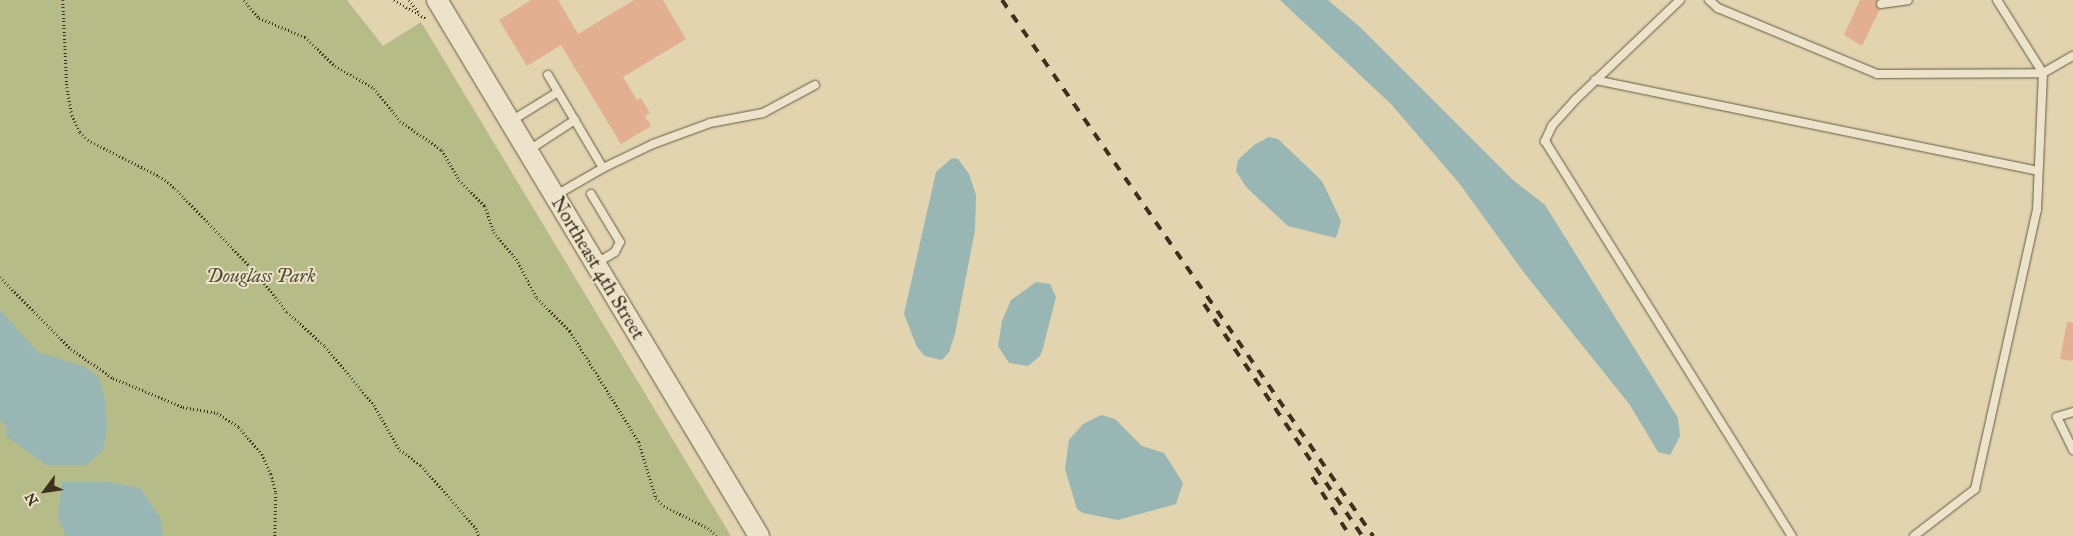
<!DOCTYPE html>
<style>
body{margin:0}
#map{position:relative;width:2073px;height:536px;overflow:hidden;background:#e1d4ae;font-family:"IM FELL Great Primer",serif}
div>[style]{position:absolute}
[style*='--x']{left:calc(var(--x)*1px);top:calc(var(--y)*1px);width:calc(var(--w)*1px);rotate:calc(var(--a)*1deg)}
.green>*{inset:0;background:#b6bc88}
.water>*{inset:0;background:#97b6b4}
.building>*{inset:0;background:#e2af91}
.path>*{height:2.5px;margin-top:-1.25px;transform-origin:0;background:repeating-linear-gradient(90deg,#3d301f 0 1px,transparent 0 3.5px)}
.roads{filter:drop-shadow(0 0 1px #665943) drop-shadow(0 0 1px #665943)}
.service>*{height:8px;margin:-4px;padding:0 4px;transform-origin:4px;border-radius:4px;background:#ece3ca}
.tertiary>*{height:20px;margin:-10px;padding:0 10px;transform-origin:10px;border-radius:10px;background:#ece3ca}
.rail>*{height:4px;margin-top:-2px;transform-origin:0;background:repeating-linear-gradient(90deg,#3d301f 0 9px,transparent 0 18px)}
span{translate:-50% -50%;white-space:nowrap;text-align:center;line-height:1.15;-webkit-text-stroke:4px #ece3ca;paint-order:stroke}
.street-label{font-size:19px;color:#3d301f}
.park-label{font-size:19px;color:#554c34;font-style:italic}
.north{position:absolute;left:20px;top:466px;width:50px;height:50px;-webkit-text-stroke:4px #ece3ca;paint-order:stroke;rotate:239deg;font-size:14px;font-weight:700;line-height:20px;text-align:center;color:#3d301f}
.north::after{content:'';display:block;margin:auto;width:18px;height:22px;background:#3d301f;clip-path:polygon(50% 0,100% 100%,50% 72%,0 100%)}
</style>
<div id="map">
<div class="green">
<i style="clip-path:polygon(0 0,347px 0,383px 46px,421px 22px,731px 536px,0 536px)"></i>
</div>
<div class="water">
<i style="clip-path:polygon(1280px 0,1328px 0,1360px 27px,1513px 180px,1545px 205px,1678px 418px,1680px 436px,1670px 455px,1658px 452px,1630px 405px,1525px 274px,1459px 183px,1391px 104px)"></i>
<i style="clip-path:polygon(1269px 137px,1278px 139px,1322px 181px,1341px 221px,1336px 238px,1288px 226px,1246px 187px,1236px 171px,1238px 160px,1254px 145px)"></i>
<i style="clip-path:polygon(952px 158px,958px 159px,969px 174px,976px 195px,975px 230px,955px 334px,949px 352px,942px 360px,925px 356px,917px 347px,904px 314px,936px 172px)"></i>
<i style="clip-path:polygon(1036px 282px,1050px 284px,1056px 297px,1043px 348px,1040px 356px,1028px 366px,1009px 363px,998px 346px,1002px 321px,1011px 300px)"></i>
<i style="clip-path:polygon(0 310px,38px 352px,85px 367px,99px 378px,105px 399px,107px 431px,103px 450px,87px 465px,46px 465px,6px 436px,7px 428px,0 420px)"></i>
<i style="clip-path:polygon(1101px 415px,1115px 419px,1142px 446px,1164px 453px,1183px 483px,1176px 504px,1118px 520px,1083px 513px,1077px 509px,1065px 469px,1069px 440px,1083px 424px)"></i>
<i style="clip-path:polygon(62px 482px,107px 482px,140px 488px,160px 517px,163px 536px,66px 536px,58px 517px)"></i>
</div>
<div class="building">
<i style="clip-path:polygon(531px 0,558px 0,578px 34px,634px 0,663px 0,686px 39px,623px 77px,637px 100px,641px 98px,650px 113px,645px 116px,651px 126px,621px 144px,561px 45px,527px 66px,499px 20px)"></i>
<i style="clip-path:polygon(1860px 0,1877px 0,1876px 5px,1880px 9px,1862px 46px,1844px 35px)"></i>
<i style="clip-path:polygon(2067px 322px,2073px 322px,2073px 361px,2060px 359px)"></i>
</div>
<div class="path">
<i style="--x:63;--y:0;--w:87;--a:87.4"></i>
<i style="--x:67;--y:87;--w:28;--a:80"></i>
<i style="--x:72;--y:115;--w:19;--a:65"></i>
<i style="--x:80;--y:132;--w:11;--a:45"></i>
<i style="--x:88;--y:140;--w:80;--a:26.9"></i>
<i style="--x:159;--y:176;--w:20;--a:37"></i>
<i style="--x:175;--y:188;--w:120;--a:46.3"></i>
<i style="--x:258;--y:275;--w:47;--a:51.9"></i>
<i style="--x:287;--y:312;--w:51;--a:41.8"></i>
<i style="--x:325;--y:346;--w:77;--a:50.3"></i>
<i style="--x:374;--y:405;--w:52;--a:60"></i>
<i style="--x:400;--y:450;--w:26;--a:36"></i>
<i style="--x:421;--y:465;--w:84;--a:48.9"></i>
<i style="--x:476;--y:528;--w:9;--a:69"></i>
<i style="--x:244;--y:0;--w:23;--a:50"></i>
<i style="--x:259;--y:18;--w:50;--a:22.4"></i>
<i style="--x:305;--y:37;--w:42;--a:44"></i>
<i style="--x:335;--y:66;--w:45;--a:29.4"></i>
<i style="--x:374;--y:88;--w:42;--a:51.8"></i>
<i style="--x:400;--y:121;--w:51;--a:34.6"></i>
<i style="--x:442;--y:150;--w:34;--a:60"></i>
<i style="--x:459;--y:180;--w:37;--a:45"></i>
<i style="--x:485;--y:206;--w:28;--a:71"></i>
<i style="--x:494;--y:232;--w:38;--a:51"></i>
<i style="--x:518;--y:262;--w:41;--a:62.2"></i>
<i style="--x:537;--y:298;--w:47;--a:45"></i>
<i style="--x:570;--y:331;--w:131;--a:58.1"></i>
<i style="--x:639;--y:442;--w:59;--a:73.1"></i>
<i style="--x:656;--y:498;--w:11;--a:45"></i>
<i style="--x:664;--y:506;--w:49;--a:26.6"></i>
<i style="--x:708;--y:528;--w:12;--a:42"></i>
<i style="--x:394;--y:0;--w:38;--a:30"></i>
<i style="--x:409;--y:0;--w:16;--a:50"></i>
<i style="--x:0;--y:277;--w:101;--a:45.4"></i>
<i style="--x:71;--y:349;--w:51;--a:34.6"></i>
<i style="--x:113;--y:378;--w:76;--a:22.5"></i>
<i style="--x:183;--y:407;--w:35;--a:10"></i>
<i style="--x:217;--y:413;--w:26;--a:32"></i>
<i style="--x:239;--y:427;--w:35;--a:50"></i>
<i style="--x:262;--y:454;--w:22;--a:66"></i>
<i style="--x:271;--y:474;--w:20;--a:75"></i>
<i style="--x:276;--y:493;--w:43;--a:91.3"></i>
</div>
<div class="roads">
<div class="service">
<i style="--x:1680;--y:0;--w:144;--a:136.4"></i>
<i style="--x:1576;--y:99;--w:36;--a:132"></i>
<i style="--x:1552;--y:126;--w:17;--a:115"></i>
<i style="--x:1545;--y:141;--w:466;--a:58"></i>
<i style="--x:1709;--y:0;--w:12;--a:42"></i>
<i style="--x:1718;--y:8;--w:172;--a:22.5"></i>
<i style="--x:1877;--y:74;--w:166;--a:-0.3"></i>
<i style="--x:1997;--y:0;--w:86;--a:57.8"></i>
<i style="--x:1881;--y:4;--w:27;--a:-8"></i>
<i style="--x:548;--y:75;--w:108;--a:59.4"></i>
<i style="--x:603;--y:168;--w:54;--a:150.1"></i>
<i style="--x:1595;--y:80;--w:452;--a:11.6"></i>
<i style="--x:511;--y:121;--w:55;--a:-31.7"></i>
<i style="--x:529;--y:150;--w:55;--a:-33.1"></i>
<i style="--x:603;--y:168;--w:55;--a:-25.6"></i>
<i style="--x:653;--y:144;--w:61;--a:-20.2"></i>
<i style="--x:710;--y:123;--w:54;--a:-10.7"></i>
<i style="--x:763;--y:113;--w:59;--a:-28.3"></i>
<i style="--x:591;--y:194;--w:56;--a:58.9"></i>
<i style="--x:620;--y:242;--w:11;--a:117"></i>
<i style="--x:615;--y:252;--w:21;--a:149"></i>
<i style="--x:2073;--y:412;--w:17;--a:163"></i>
<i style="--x:2057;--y:417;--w:37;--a:64"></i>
<i style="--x:1914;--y:536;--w:77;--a:-37.6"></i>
<i style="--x:1975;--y:489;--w:286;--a:-77.5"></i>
<i style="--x:2037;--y:210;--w:137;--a:-87.5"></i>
<i style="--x:2043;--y:73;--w:34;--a:-30"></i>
</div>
<div class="tertiary">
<i style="--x:437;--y:0;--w:625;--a:59"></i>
</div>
</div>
<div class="rail">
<i style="--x:1002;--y:0;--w:652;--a:55.31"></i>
<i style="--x:1204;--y:304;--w:281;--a:55.7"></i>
<i style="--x:1312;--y:477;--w:70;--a:57.2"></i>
</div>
<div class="street-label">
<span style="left:598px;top:268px;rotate:59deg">Northeast 4th Street</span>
</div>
<div class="park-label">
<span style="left:261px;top:276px">Douglass Park</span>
</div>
<div class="north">N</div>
</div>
